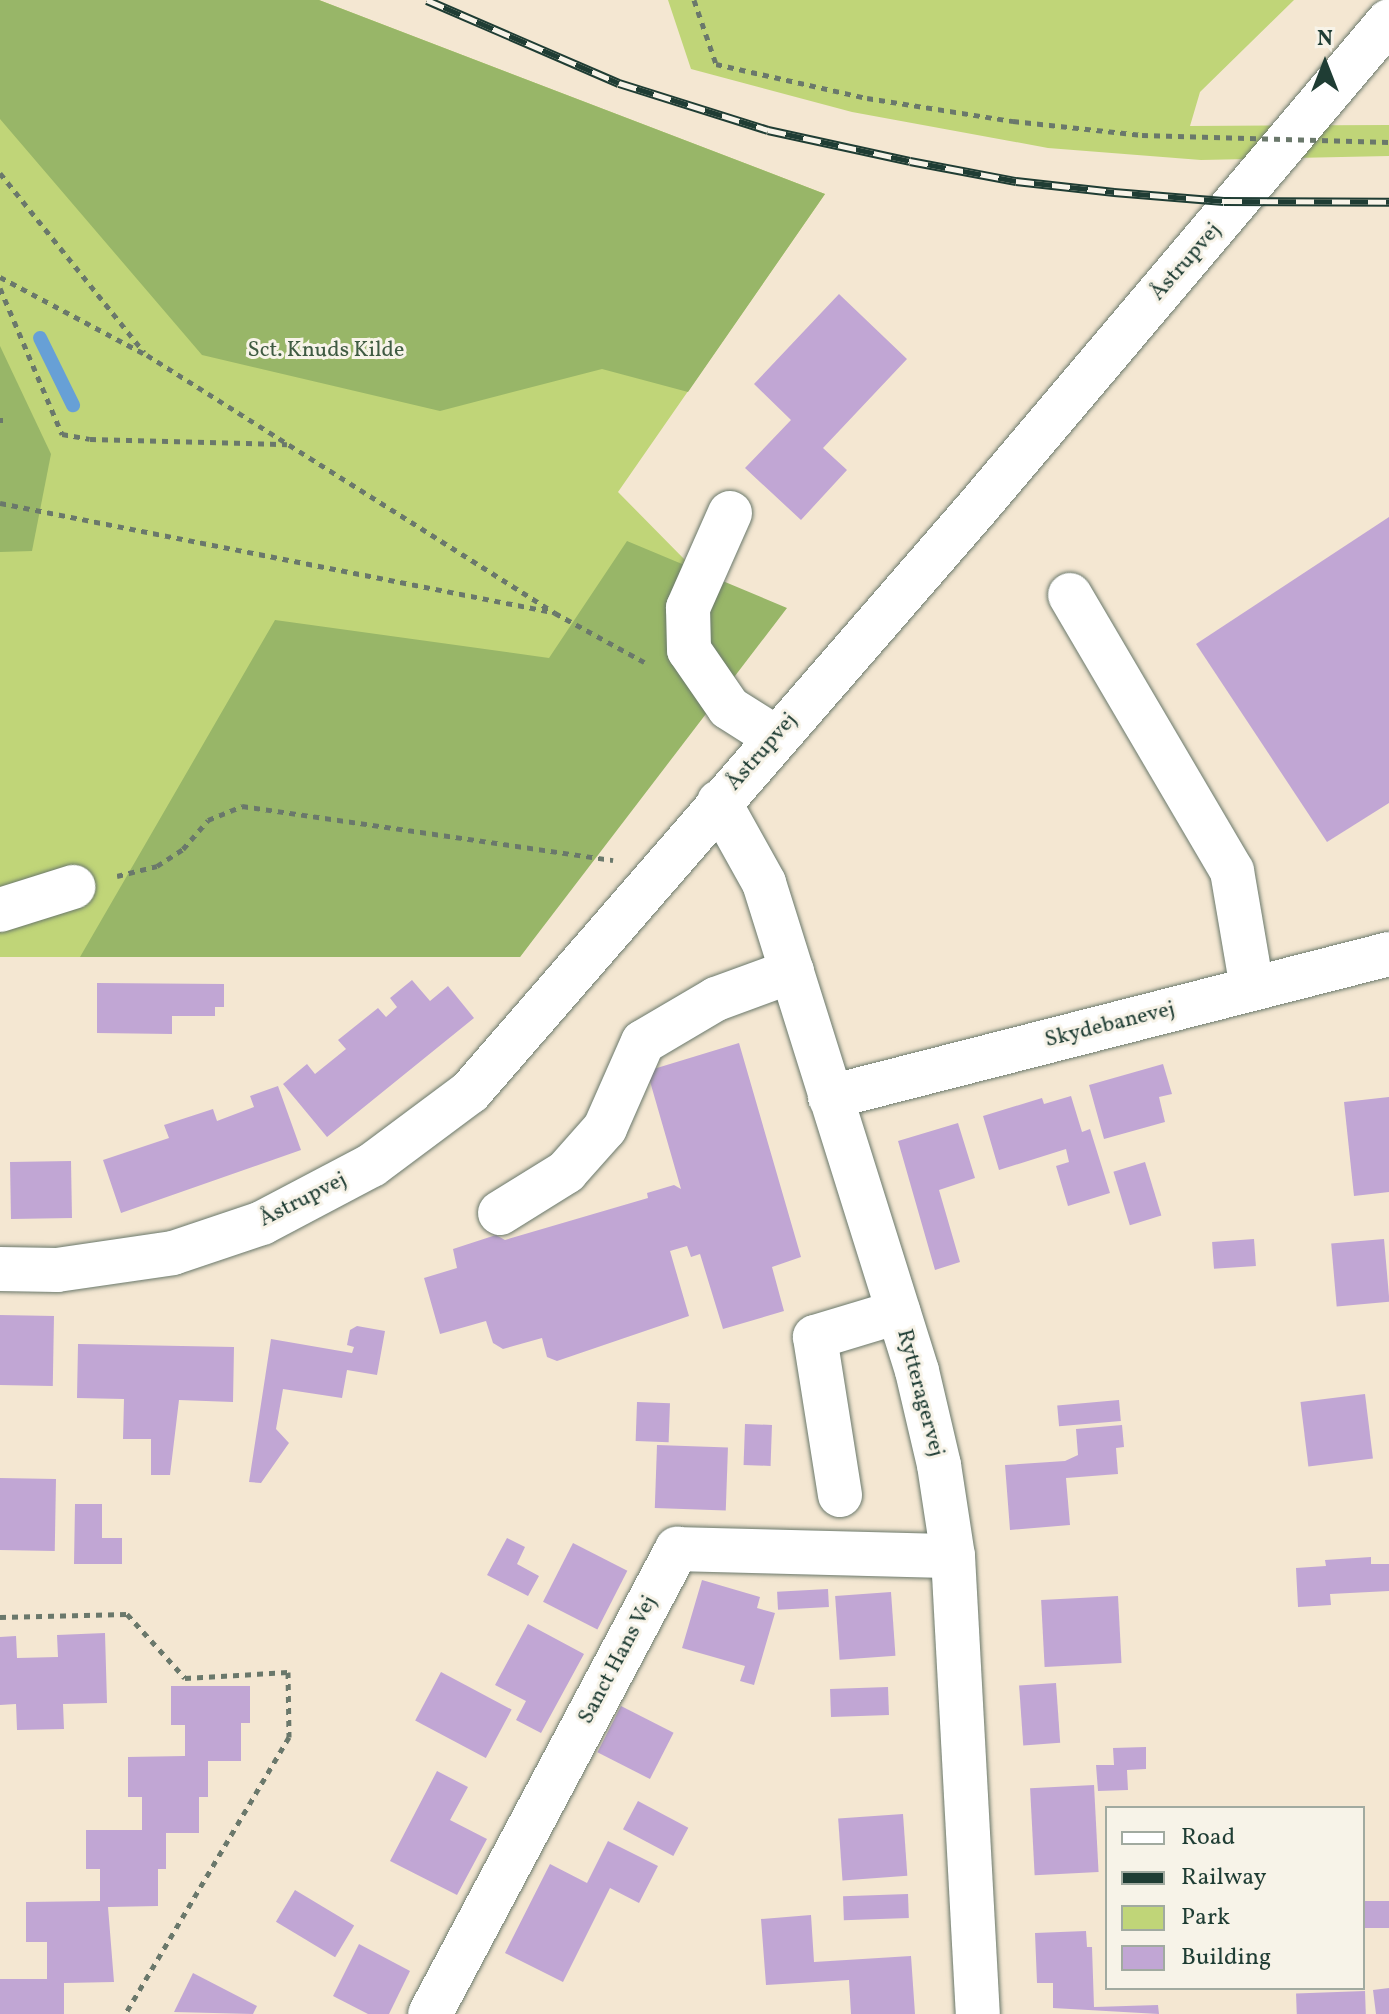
<!DOCTYPE html>
<meta charset="utf-8">
<style>
body{margin:0}
#map{position:relative;width:1389px;height:2014px;overflow:hidden;background:#f4e7d2;font-family:Vollkorn,serif}
div>[style]{position:absolute}
[style*='--x']{left:calc(var(--x)*1px);top:calc(var(--y)*1px);width:calc(var(--w)*1px);rotate:calc(var(--a)*1deg)}
.green>*{inset:0;background:#c0d578}
.forest>*{inset:0;background:#98b668}
.stream>*{height:14px;margin:-7px;padding:0 7px;transform-origin:7px;border-radius:7px;background:#67a0d6}
.building>*{inset:0;background:#c1a6d4;transform-origin:0 0}
.path>*{height:5px;margin-top:-2.5px;transform-origin:0;background:repeating-linear-gradient(90deg,#6a786b 0 6px,transparent 0 12px)}
.roads{filter:drop-shadow(0 0 2px #6a786b) drop-shadow(0 0 2px #6a786b)}
.minor>*{height:44px;margin:-22px;padding:0 22px;transform-origin:22px;border-radius:22px;background:#fff}
.rail>*{height:9px;margin-top:-4.5px;transform-origin:0;background:repeating-linear-gradient(90deg,#f7f3e8 0 18px,#1f3d34 0 36px);box-sizing:border-box;border-block:2px solid #1f3d34}
.path-bridge>*{height:5px;margin-top:-2.5px;transform-origin:0;background:repeating-linear-gradient(90deg,#6a786b 0 6px,transparent 0 12px)}
span{translate:-50% -50%;white-space:nowrap;text-align:center;line-height:1.15;-webkit-text-stroke:6px #f7f3e8;paint-order:stroke}
.street-label{font-size:22px;color:#1f3d34}
.park-label{font-size:22px;color:#3f5b42}
.legend{position:absolute;left:1105px;top:1806px;width:260px;height:184px;box-sizing:border-box;background:#f7f3e8;border:2px solid #a1aaa0;margin:0;padding:10px 14px;list-style:none;font-size:24px;color:#1f3d34}
.legend li{display:flex;align-items:center;gap:16px;height:40px}
.legend b{width:40px;border:2px solid #a1aaa0}
.north{position:absolute;left:1285px;top:24px;width:80px;height:80px;-webkit-text-stroke:6px #f7f3e8;paint-order:stroke;rotate:0deg;font-size:22px;font-weight:700;line-height:32px;text-align:center;color:#1f3d34}
.north::after{content:'';display:block;margin:auto;width:28px;height:36px;background:#1f3d34;clip-path:polygon(50% 0,100% 100%,50% 72%,0 100%)}
</style>
<div id="map">
<div class="green">
<i style="clip-path:polygon(0 0,319px 0,825px 194px,618px 492px,756px 632px,520px 957px,0 957px)"></i>
<i style="clip-path:polygon(668px 0,1294px 0,1200px 92px,1190px 126px,1389px 125px,1389px 156px,1201px 160px,1048px 148px,852px 112px,691px 69px)"></i>
</div>
<div class="forest">
<i style="clip-path:polygon(0 0,319px 0,825px 194px,688px 392px,602px 369px,440px 411px,202px 355px,0 119px)"></i>
<i style="clip-path:polygon(0 346px,51px 454px,32px 551px,0 552px)"></i>
<i style="clip-path:polygon(627px 541px,787px 608px,520px 957px,80px 957px,275px 620px,549px 658px)"></i>
</div>
<div class="stream">
<i style="--x:40;--y:338;--w:75;--a:63.8"></i>
</div>
<div class="building">
<i style="clip-path:polygon(839px 294px,907px 359px,823px 448px,847px 470px,801px 520px,745px 468px,791px 420px,754px 384px)"></i>
<i style="clip-path:polygon(1389px 517px,1389px 803px,1327px 842px,1196px 644px)"></i>
<i style="clip-path:polygon(412px 980px,430px 1001px,448px 986px,474px 1018px,327px 1137px,283px 1084px,307px 1064px,315px 1074px,346px 1049px,338px 1040px,378px 1008px,386px 1017px,397px 1007px,390px 998px)"></i>
<i style="clip-path:polygon(97px 983px,224px 984px,224px 1007px,215px 1007px,215px 1016px,172px 1016px,172px 1034px,97px 1033px)"></i>
<i style="clip-path:polygon(739px 1043px,801px 1257px,772px 1267px,784px 1311px,723px 1329px,700px 1254px,691px 1257px,687px 1246px,670px 1251px,689px 1316px,557px 1361px,547px 1357px,542px 1338px,503px 1349px,493px 1343px,486px 1321px,440px 1334px,424px 1278px,457px 1268px,453px 1249px,496px 1235px,505px 1240px,648px 1198px,647px 1193px,674px 1185px,681px 1189px,647px 1071px)"></i>
<i style="clip-path:polygon(1163px 1064px,1172px 1094px,1159px 1097px,1165px 1122px,1104px 1139px,1089px 1085px)"></i>
<i style="clip-path:polygon(278px 1086px,301px 1150px,121px 1213px,103px 1160px,169px 1138px,164px 1125px,213px 1109px,217px 1121px,254px 1107px,250px 1096px)"></i>
<i style="clip-path:polygon(1071px 1096px,1082px 1132px,1090px 1129px,1110px 1193px,1068px 1206px,1056px 1166px,1069px 1162px,1066px 1149px,999px 1170px,983px 1116px,1042px 1098px,1044px 1104px)"></i>
<i style="clip-path:polygon(1389px 1097px,1389px 1192px,1354px 1196px,1344px 1102px)"></i>
<i style="clip-path:polygon(958px 1123px,975px 1178px,939px 1190px,960px 1262px,935px 1270px,898px 1141px)"></i>
<i style="left:71px;top:1161px;width:57px;height:61px;rotate:89deg"></i>
<i style="left:1145px;top:1162px;width:56px;height:33px;rotate:73deg"></i>
<i style="left:1254px;top:1239px;width:27px;height:42px;rotate:86deg"></i>
<i style="left:1384px;top:1239px;width:63px;height:53px;rotate:85deg"></i>
<i style="left:0;top:1315px;width:54px;height:70px;rotate:1deg"></i>
<i style="clip-path:polygon(357px 1326px,385px 1331px,377px 1375px,347px 1370px,342px 1398px,283px 1389px,276px 1429px,289px 1443px,261px 1483px,249px 1482px,271px 1339px,352px 1353px,354px 1347px,347px 1345px,350px 1330px)"></i>
<i style="clip-path:polygon(78px 1344px,234px 1347px,233px 1402px,179px 1400px,170px 1475px,151px 1475px,151px 1439px,123px 1439px,124px 1399px,77px 1398px)"></i>
<i style="left:1365px;top:1394px;width:65px;height:65px;rotate:83deg"></i>
<i style="left:1119px;top:1400px;width:21px;height:62px;rotate:85deg"></i>
<i style="left:637px;top:1402px;width:33px;height:39px;rotate:2deg"></i>
<i style="left:745px;top:1424px;width:27px;height:41px;rotate:2deg"></i>
<i style="clip-path:polygon(1122px 1425px,1124px 1447px,1116px 1448px,1118px 1474px,1066px 1478px,1070px 1525px,1010px 1530px,1005px 1465px,1065px 1461px,1078px 1455px,1076px 1429px)"></i>
<i style="left:657px;top:1445px;width:71px;height:63px;rotate:2deg"></i>
<i style="left:0;top:1478px;width:56px;height:72px;rotate:1deg"></i>
<i style="clip-path:polygon(75px 1504px,102px 1504px,102px 1538px,122px 1538px,122px 1564px,74px 1564px)"></i>
<i style="clip-path:polygon(507px 1538px,525px 1547px,517px 1564px,539px 1576px,528px 1596px,487px 1575px)"></i>
<i style="left:573px;top:1543px;width:61px;height:66px;rotate:27deg"></i>
<i style="clip-path:polygon(1371px 1557px,1371px 1564px,1389px 1564px,1389px 1591px,1330px 1594px,1331px 1605px,1298px 1607px,1296px 1568px,1326px 1566px,1325px 1560px)"></i>
<i style="clip-path:polygon(702px 1580px,760px 1597px,757px 1608px,775px 1613px,754px 1685px,740px 1681px,745px 1666px,682px 1648px)"></i>
<i style="left:828px;top:1589px;width:18px;height:51px;rotate:87deg"></i>
<i style="left:891px;top:1592px;width:64px;height:56px;rotate:86deg"></i>
<i style="left:1118px;top:1596px;width:67px;height:77px;rotate:87deg"></i>
<i style="clip-path:polygon(528px 1624px,584px 1654px,541px 1733px,516px 1720px,526px 1701px,495px 1685px)"></i>
<i style="clip-path:polygon(105px 1633px,107px 1703px,63px 1704px,64px 1729px,17px 1730px,16px 1704px,0 1705px,0 1637px,16px 1636px,17px 1658px,58px 1657px,57px 1635px)"></i>
<i style="left:441px;top:1672px;width:80px;height:55px;rotate:28deg"></i>
<i style="left:1056px;top:1683px;width:60px;height:37px;rotate:86deg"></i>
<i style="clip-path:polygon(171px 1686px,250px 1686px,250px 1723px,241px 1723px,241px 1761px,208px 1761px,208px 1797px,199px 1797px,199px 1833px,166px 1833px,166px 1869px,158px 1869px,158px 1906px,108px 1907px,114px 1982px,64px 1983px,64px 2014px,0 2014px,0 1979px,47px 1979px,47px 1942px,26px 1942px,26px 1902px,100px 1901px,100px 1869px,86px 1869px,86px 1830px,142px 1830px,142px 1797px,128px 1797px,128px 1757px,185px 1756px,185px 1725px,171px 1725px)"></i>
<i style="left:888px;top:1687px;width:28px;height:58px;rotate:88deg"></i>
<i style="left:621px;top:1706px;width:59px;height:52px;rotate:27deg"></i>
<i style="clip-path:polygon(1146px 1747px,1146px 1769px,1127px 1770px,1128px 1790px,1098px 1791px,1096px 1765px,1114px 1765px,1113px 1748px)"></i>
<i style="clip-path:polygon(437px 1771px,468px 1787px,450px 1820px,487px 1839px,457px 1895px,390px 1861px)"></i>
<i style="left:1094px;top:1785px;width:87px;height:64px;rotate:87deg"></i>
<i style="left:638px;top:1801px;width:57px;height:32px;rotate:28deg"></i>
<i style="left:903px;top:1814px;width:62px;height:65px;rotate:86deg"></i>
<i style="clip-path:polygon(608px 1841px,658px 1866px,639px 1903px,610px 1888px,563px 1982px,505px 1953px,550px 1864px,587px 1883px)"></i>
<i style="left:295px;top:1890px;width:69px;height:37px;rotate:31deg"></i>
<i style="left:908px;top:1894px;width:24px;height:65px;rotate:88deg"></i>
<i style="left:1363px;top:1901px;width:26px;height:27px"></i>
<i style="clip-path:polygon(811px 1915px,814px 1962px,911px 1956px,915px 2014px,851px 2014px,849px 1980px,766px 1985px,761px 1919px)"></i>
<i style="clip-path:polygon(1086px 1931px,1087px 1947px,1092px 1947px,1094px 2007px,1158px 2005px,1159px 2014px,1053px 2008px,1053px 1983px,1037px 1983px,1035px 1933px)"></i>
<i style="clip-path:polygon(359px 1944px,410px 1971px,389px 2014px,368px 2014px,333px 1996px)"></i>
<i style="clip-path:polygon(193px 1973px,257px 2006px,253px 2014px,174px 2012px)"></i>
<i style="clip-path:polygon(1389px 1988px,1389px 2014px,1376px 2014px,1373px 1990px)"></i>
<i style="left:1365px;top:1991px;width:23px;height:69px;rotate:88deg"></i>
</div>
<div class="path">
<i style="--x:694;--y:0;--w:68;--a:71"></i>
<i style="--x:716;--y:64;--w:155;--a:12.7"></i>
<i style="--x:867;--y:98;--w:148;--a:9"></i>
<i style="--x:0;--y:173;--w:230;--a:51.2"></i>
<i style="--x:0;--y:277;--w:166;--a:28"></i>
<i style="--x:147;--y:355;--w:483;--a:32.3"></i>
<i style="--x:555;--y:613;--w:102;--a:28.8"></i>
<i style="--x:0;--y:288;--w:159;--a:67"></i>
<i style="--x:62;--y:434;--w:28;--a:10"></i>
<i style="--x:90;--y:439;--w:197;--a:1.5"></i>
<i style="--x:0;--y:420;--w:3;--a:0"></i>
<i style="--x:0;--y:503;--w:563;--a:11.17"></i>
<i style="--x:117;--y:876;--w:41;--a:-14"></i>
<i style="--x:157;--y:866;--w:31;--a:-33"></i>
<i style="--x:183;--y:849;--w:38;--a:-49"></i>
<i style="--x:208;--y:820;--w:37;--a:-22"></i>
<i style="--x:242;--y:806;--w:375;--a:8.3"></i>
<i style="--x:0;--y:1617;--w:127;--a:-1.4"></i>
<i style="--x:127;--y:1614;--w:86;--a:47.8"></i>
<i style="--x:185;--y:1678;--w:103;--a:-3.3"></i>
<i style="--x:288;--y:1672;--w:65;--a:89.1"></i>
<i style="--x:289;--y:1737;--w:322;--a:120.6"></i>
</div>
<div class="roads">
<div class="minor">
<i style="--x:730;--y:513;--w:104;--a:113.9"></i>
<i style="--x:688;--y:608;--w:42;--a:88.6"></i>
<i style="--x:689;--y:650;--w:70;--a:55.4"></i>
<i style="--x:729;--y:708;--w:54;--a:32.2"></i>
<i style="--x:1070;--y:595;--w:320;--a:59.6"></i>
<i style="--x:1232;--y:871;--w:119;--a:80.3"></i>
<i style="--x:719;--y:802;--w:93;--a:60.9"></i>
<i style="--x:764;--y:883;--w:511;--a:72.59"></i>
<i style="--x:917;--y:1371;--w:97;--a:76.8"></i>
<i style="--x:939;--y:1465;--w:92;--a:81.3"></i>
<i style="--x:953;--y:1556;--w:459;--a:86.9"></i>
<i style="--x:0;--y:910;--w:77;--a:-17.5"></i>
<i style="--x:830;--y:1097;--w:577;--a:-14.35"></i>
<i style="--x:500;--y:1213;--w:78;--a:-31.8"></i>
<i style="--x:566;--y:1172;--w:59;--a:-48.4"></i>
<i style="--x:605;--y:1128;--w:94;--a:-66.2"></i>
<i style="--x:643;--y:1042;--w:85;--a:-30.5"></i>
<i style="--x:716;--y:999;--w:81;--a:-20.2"></i>
<i style="--x:0;--y:1269;--w:57;--a:1"></i>
<i style="--x:57;--y:1270;--w:117;--a:-8.3"></i>
<i style="--x:173;--y:1253;--w:94;--a:-18.6"></i>
<i style="--x:262;--y:1223;--w:124;--a:-27.8"></i>
<i style="--x:372;--y:1165;--w:122;--a:-36.7"></i>
<i style="--x:470;--y:1092;--w:773;--a:-49.04"></i>
<i style="--x:977;--y:508;--w:638;--a:-49.77"></i>
<i style="--x:840;--y:1495;--w:160;--a:-99"></i>
<i style="--x:815;--y:1337;--w:87;--a:-16.8"></i>
<i style="--x:430;--y:2014;--w:527;--a:-62.02"></i>
<i style="--x:677;--y:1549;--w:276;--a:1.5"></i>
</div>
</div>
<div class="rail">
<i style="--x:427;--y:0;--w:209;--a:23.4"></i>
<i style="--x:619;--y:83;--w:156;--a:17.5"></i>
<i style="--x:768;--y:130;--w:145;--a:12.3"></i>
<i style="--x:910;--y:161;--w:108;--a:10.7"></i>
<i style="--x:1016;--y:181;--w:99;--a:6.4"></i>
<i style="--x:1114;--y:192;--w:110;--a:4.7"></i>
<i style="--x:1224;--y:201;--w:165;--a:0.3"></i>
</div>
<div class="path-bridge">
<i style="--x:1013;--y:121;--w:130;--a:6.2"></i>
<i style="--x:1142;--y:135;--w:247;--a:1.6"></i>
</div>
<div class="street-label">
<span style="left:1186px;top:262px;rotate:-49deg">Åstrupvej</span>
<span style="left:762px;top:752px;rotate:-49deg">Åstrupvej</span>
<span style="left:1110px;top:1025px;rotate:-14deg">Skydebanevej</span>
<span style="left:303px;top:1200px;rotate:-27deg">Åstrupvej</span>
<span style="left:920px;top:1393px;rotate:75deg">Rytteragervej</span>
<span style="left:618px;top:1660px;rotate:-62deg">Sanct Hans Vej</span>
</div>
<div class="park-label">
<span style="left:326px;top:351px">Sct. Knuds Kilde</span>
</div>
<ul class="legend">
<li><b style="height:10px;background:#fff"></b>Road</li>
<li><b style="height:10px;background:#1f3d34"></b>Railway</li>
<li><b style="height:22px;background:#c0d578"></b>Park</li>
<li><b style="height:22px;background:#c1a6d4"></b>Building</li>
</ul>
<div class="north">N</div>
</div>
